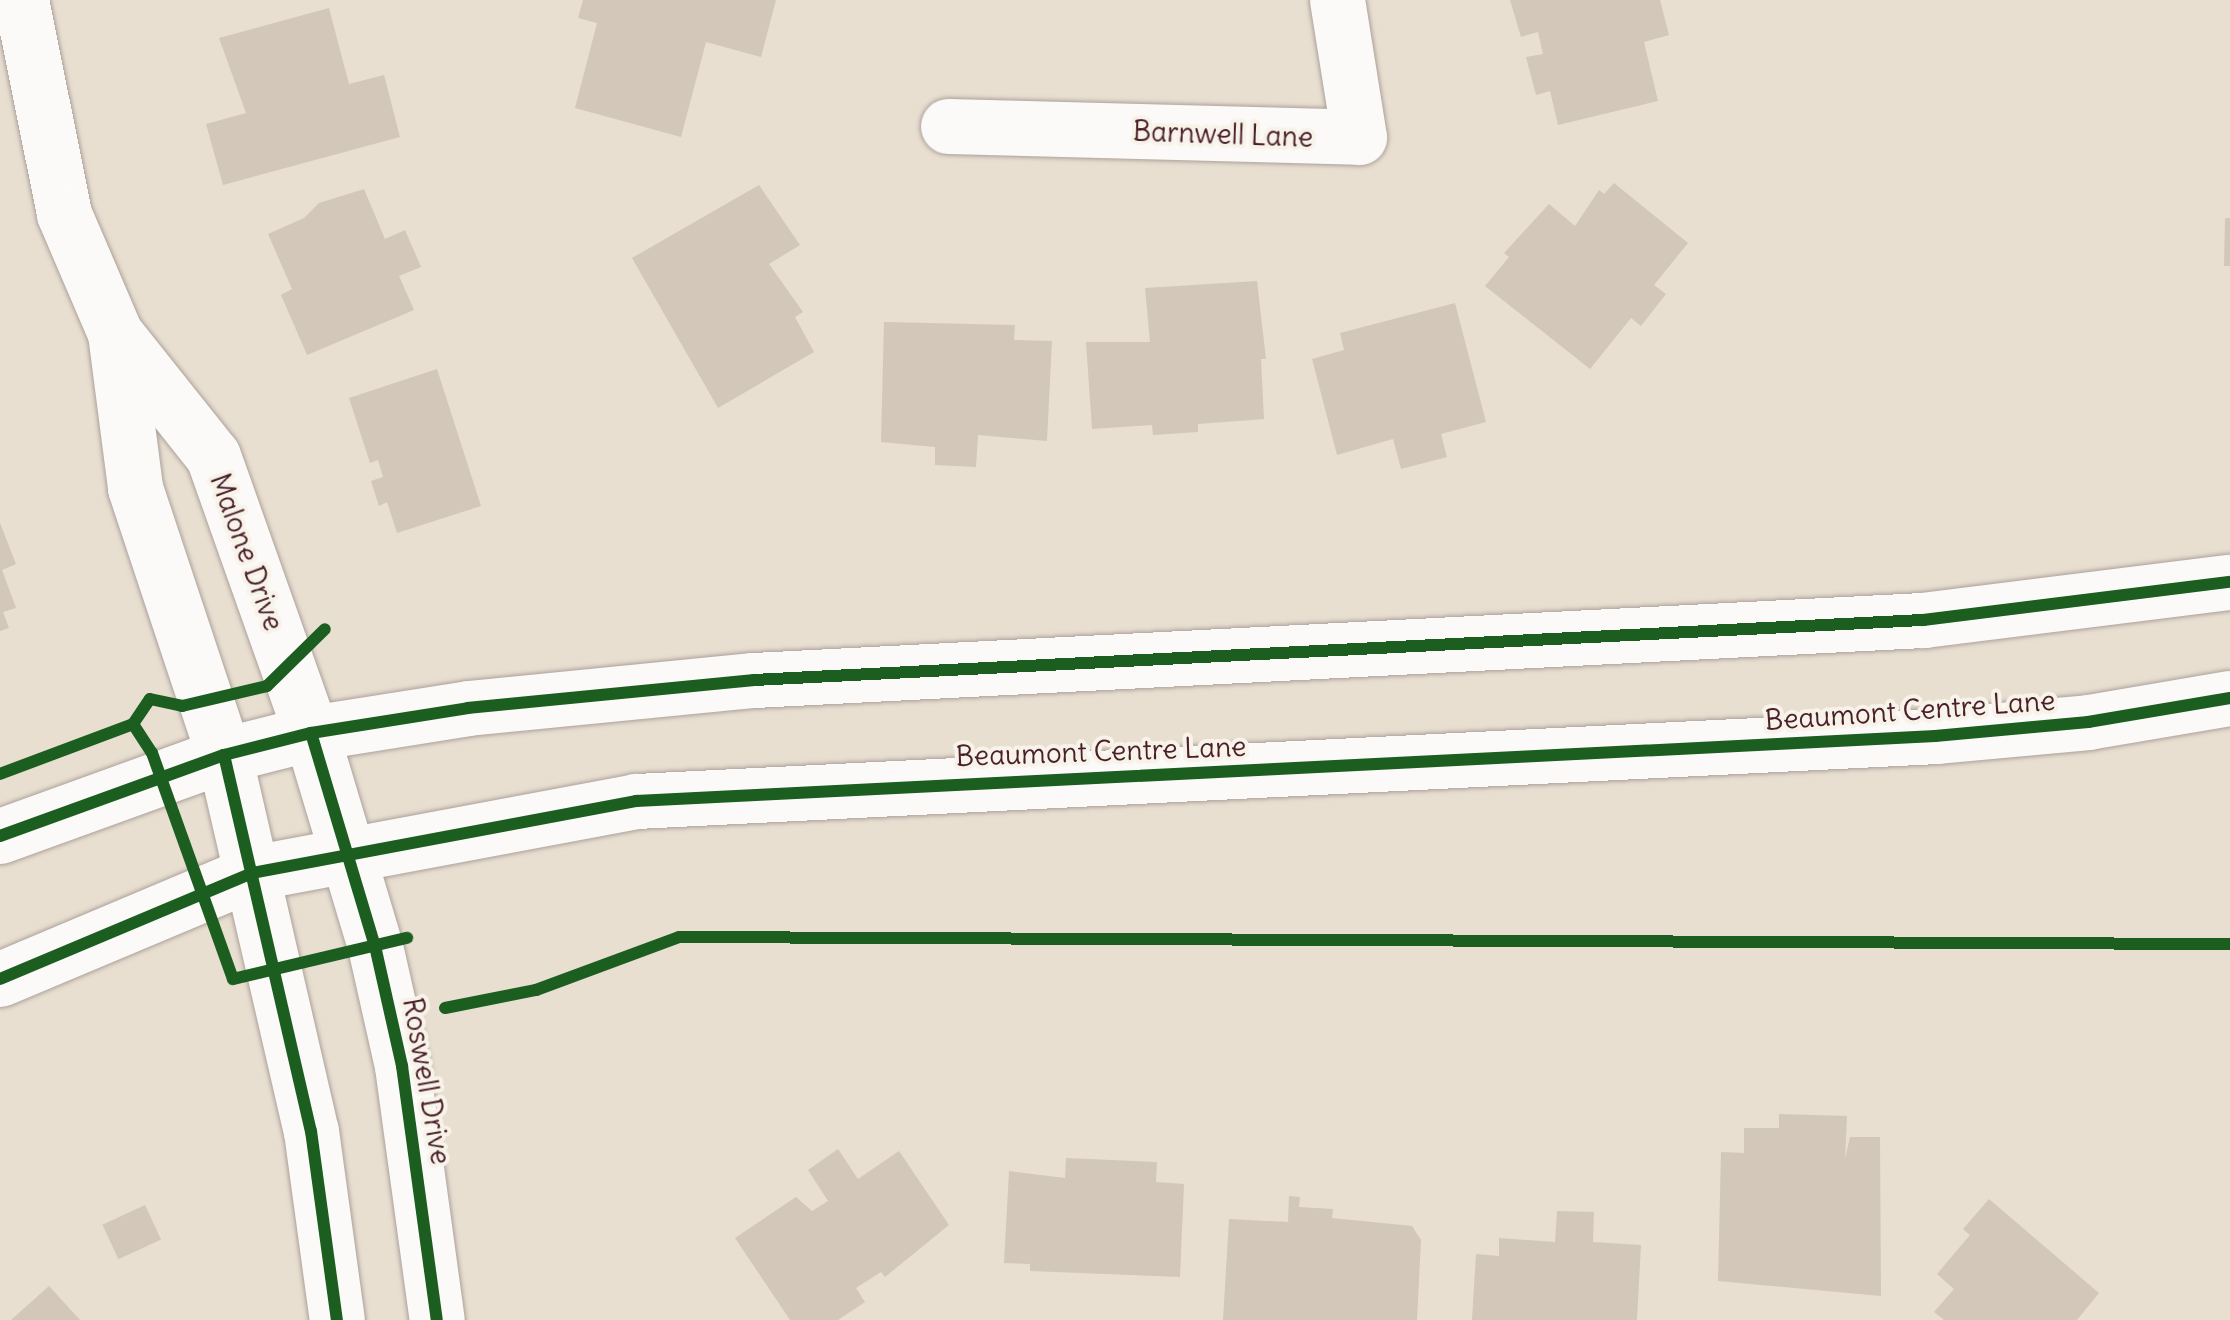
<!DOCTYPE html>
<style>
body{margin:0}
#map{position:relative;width:2230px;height:1320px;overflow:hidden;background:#e8dfd1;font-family:Delius,sans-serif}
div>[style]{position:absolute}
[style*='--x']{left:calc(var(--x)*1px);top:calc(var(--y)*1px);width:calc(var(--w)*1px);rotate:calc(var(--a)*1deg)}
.building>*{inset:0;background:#d2c7b9;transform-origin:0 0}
.roads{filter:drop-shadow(0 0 2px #aca19a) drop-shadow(0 0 2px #aca19a)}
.minor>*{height:55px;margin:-27.5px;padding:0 27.5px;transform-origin:27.5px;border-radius:27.5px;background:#fcfaf8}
.tertiary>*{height:55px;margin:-27.5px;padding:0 27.5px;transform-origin:27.5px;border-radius:27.5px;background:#fcfaf8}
.cycleway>*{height:12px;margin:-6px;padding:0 6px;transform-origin:6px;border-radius:6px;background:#1b5e20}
span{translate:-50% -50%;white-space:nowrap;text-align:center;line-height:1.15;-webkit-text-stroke:8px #f7f3e8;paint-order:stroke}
.street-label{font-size:28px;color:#4a1f2b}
</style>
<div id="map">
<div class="building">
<i style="clip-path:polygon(583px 0,776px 0,761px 57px,706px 42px,681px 137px,575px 108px,597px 23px,578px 18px)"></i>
<i style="clip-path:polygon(1510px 0,1660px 0,1669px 35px,1644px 42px,1658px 101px,1558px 125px,1550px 91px,1536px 95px,1526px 57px,1543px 54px,1538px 32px,1521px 37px)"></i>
<i style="clip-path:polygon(329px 8px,349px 84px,384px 75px,400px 137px,223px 185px,206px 124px,246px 113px,219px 38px)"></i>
<i style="clip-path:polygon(1614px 183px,1688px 243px,1654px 285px,1666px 294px,1641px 326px,1631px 318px,1590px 369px,1485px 286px,1509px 257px,1504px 253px,1549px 204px,1575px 226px,1599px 190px,1604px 194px)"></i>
<i style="clip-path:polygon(759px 185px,800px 245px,769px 264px,803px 312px,795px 317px,814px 352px,718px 408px,632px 258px)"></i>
<i style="clip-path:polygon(364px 189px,385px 239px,405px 230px,421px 267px,399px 276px,414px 310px,307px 355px,281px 295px,292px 289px,268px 234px,304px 218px,319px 203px)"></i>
<i style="clip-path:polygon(2225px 218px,2230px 218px,2230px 266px,2224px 266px)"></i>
<i style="clip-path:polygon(1257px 281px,1266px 359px,1261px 359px,1264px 419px,1198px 424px,1198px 432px,1153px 435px,1152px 425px,1092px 429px,1086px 342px,1150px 342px,1145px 288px)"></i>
<i style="clip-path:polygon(1455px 303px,1486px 422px,1441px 434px,1447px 457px,1401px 469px,1393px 439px,1337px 455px,1312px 359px,1344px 350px,1340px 333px)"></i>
<i style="clip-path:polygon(884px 322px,1015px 325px,1014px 340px,1052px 341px,1047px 441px,978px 435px,976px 467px,935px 465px,935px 447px,881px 442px)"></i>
<i style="clip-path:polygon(437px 369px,481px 506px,397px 533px,387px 502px,379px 506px,371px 481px,383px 477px,378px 460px,370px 463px,349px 398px)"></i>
<i style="clip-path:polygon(0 523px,16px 564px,2px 570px,16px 608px,3px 612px,9px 628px,0 631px)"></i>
<i style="clip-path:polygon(1779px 1114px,1847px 1116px,1845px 1159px,1850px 1137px,1880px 1137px,1881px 1296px,1718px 1281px,1721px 1152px,1744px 1153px,1744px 1128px,1779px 1128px)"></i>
<i style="clip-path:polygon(838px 1149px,858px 1179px,899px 1151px,949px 1225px,885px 1277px,881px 1272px,856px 1288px,865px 1302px,838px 1320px,790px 1320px,735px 1238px,796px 1197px,812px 1211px,828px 1201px,808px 1170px)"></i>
<i style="clip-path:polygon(1066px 1158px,1157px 1162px,1156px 1182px,1184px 1184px,1180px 1277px,1030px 1271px,1030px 1264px,1004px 1263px,1009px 1171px,1065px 1178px)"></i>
<i style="clip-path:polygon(1289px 1196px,1300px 1197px,1299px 1207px,1333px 1209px,1332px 1218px,1412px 1226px,1421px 1240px,1417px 1320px,1223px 1320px,1229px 1219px,1288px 1222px)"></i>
<i style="clip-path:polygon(1989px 1199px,2099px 1293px,2077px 1320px,1944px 1320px,1934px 1312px,1954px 1289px,1937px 1274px,1970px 1235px,1963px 1229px)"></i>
<i style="left:145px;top:1205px;width:38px;height:47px;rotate:65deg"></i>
<i style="clip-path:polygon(1557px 1211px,1594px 1212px,1593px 1242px,1641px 1245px,1637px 1320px,1472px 1320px,1476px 1254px,1499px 1256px,1499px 1238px,1555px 1242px)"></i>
<i style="clip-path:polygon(49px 1286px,80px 1320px,11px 1320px)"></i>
</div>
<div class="roads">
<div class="minor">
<i style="--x:21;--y:0;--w:218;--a:78.6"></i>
<i style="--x:64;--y:214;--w:129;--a:66.8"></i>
<i style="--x:115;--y:333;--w:157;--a:51.5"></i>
<i style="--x:213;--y:456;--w:294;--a:70.5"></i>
<i style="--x:311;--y:733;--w:222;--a:73.3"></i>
<i style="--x:375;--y:946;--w:123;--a:77.3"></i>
<i style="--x:402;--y:1066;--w:256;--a:82.2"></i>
<i style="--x:948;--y:126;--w:411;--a:1.5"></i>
<i style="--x:1359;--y:137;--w:139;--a:-99.1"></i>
<i style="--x:115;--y:333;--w:156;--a:82.6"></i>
<i style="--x:135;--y:488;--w:281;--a:71.6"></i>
<i style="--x:224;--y:755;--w:386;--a:77"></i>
<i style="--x:311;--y:1131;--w:191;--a:82.2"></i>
</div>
<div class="tertiary">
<i style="--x:0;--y:836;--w:238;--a:-19.9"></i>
<i style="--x:224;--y:755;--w:90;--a:-14.2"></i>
<i style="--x:311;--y:733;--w:159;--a:-9"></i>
<i style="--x:468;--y:708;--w:287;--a:-5.6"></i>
<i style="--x:754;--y:680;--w:1171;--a:-2.94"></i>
<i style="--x:1923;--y:620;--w:309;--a:-7.1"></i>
<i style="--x:0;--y:979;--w:273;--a:-22.8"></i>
<i style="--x:252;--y:873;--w:391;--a:-10.6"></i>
<i style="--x:636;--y:801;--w:1301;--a:-2.86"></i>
<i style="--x:1935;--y:736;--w:154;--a:-5.2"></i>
<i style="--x:2088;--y:722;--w:144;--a:-9.6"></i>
</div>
</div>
<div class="cycleway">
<i style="--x:133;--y:724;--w:30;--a:-56"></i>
<i style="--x:150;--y:699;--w:33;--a:12"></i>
<i style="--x:182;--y:706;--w:87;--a:-13.2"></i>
<i style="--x:267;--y:686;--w:81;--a:-44.5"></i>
<i style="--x:311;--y:733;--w:222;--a:73.3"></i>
<i style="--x:375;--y:946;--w:123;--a:77.3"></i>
<i style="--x:402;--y:1066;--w:256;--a:82.2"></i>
<i style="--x:224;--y:755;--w:386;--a:77"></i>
<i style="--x:311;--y:1131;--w:191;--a:82.2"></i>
<i style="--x:0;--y:774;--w:142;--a:-20.6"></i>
<i style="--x:133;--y:724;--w:35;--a:57"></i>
<i style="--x:152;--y:753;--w:240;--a:70.3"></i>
<i style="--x:233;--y:979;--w:179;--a:-13.3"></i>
<i style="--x:0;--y:836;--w:238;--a:-19.9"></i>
<i style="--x:224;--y:755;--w:90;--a:-14.2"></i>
<i style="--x:311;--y:733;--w:159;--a:-9"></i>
<i style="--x:468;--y:708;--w:287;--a:-5.6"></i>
<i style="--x:754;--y:680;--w:1171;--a:-2.94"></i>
<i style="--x:1923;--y:620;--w:309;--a:-7.1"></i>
<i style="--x:0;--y:979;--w:273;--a:-22.8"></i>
<i style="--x:252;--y:873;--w:391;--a:-10.6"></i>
<i style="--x:636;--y:801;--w:1301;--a:-2.86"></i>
<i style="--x:1935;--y:736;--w:154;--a:-5.2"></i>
<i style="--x:2088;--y:722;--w:144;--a:-9.6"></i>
<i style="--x:445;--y:1008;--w:93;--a:-11.2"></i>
<i style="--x:536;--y:990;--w:153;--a:-20.3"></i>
<i style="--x:679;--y:937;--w:1551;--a:0.26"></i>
</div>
<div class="street-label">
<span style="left:1223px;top:134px;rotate:2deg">Barnwell Lane</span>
<span style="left:247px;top:552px;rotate:70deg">Malone Drive</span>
<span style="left:1910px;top:710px;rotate:-4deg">Beaumont Centre Lane</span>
<span style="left:1101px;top:751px;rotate:-2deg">Beaumont Centre Lane</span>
<span style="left:427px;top:1081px;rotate:80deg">Roswell Drive</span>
</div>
</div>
